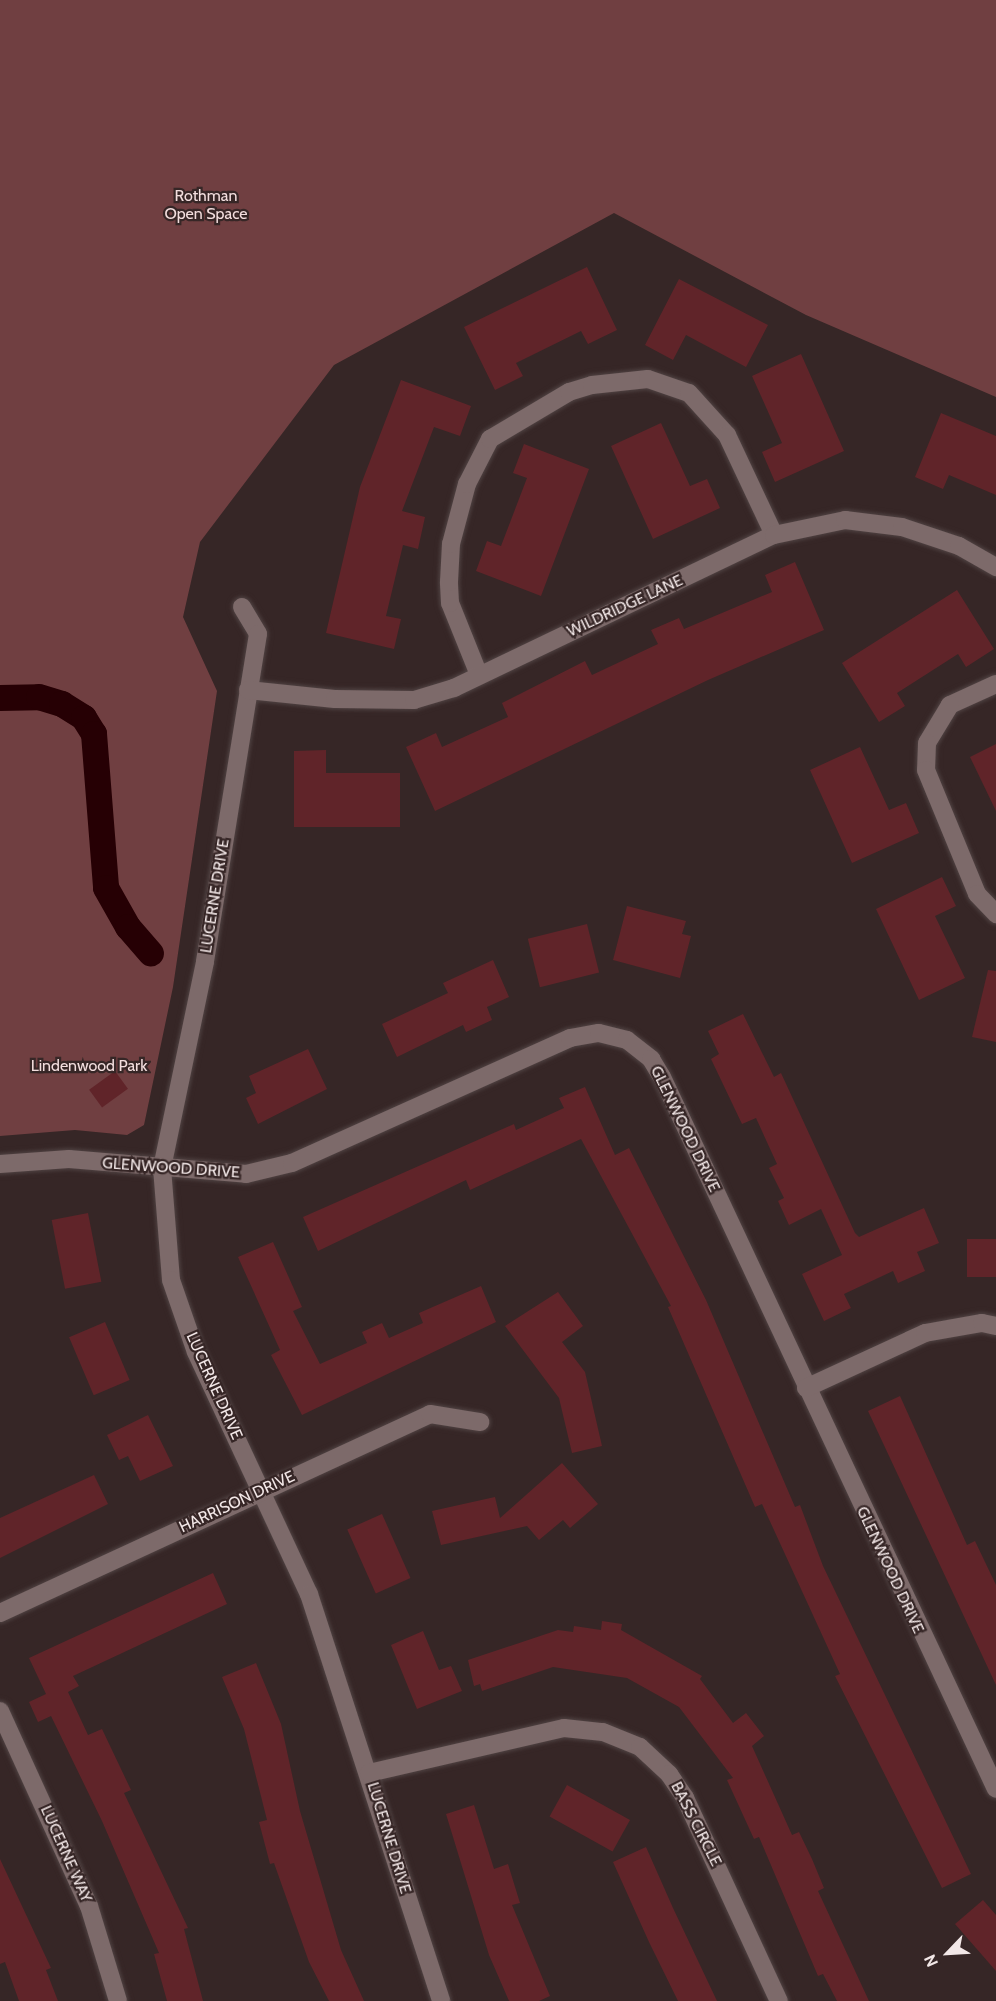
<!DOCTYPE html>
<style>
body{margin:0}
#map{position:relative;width:996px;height:2001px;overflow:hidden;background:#362626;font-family:Cabin,sans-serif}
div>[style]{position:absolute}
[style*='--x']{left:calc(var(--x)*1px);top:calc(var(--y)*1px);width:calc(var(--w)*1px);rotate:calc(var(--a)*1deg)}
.green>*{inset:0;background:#703f41}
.canal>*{height:26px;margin:-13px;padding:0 13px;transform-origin:13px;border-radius:13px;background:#260004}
.building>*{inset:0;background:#602429;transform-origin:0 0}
.roads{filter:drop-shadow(0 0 2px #504343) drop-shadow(0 0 2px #504343)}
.minor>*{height:18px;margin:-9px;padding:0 9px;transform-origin:9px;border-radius:9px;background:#7d6a6a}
span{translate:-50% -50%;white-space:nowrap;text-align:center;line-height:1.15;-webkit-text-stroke:4.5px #362626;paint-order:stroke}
.park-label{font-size:16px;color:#f3dede}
.street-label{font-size:16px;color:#f2e7e7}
.north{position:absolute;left:918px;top:1923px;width:60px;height:60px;-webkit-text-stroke:4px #362626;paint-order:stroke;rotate:245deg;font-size:16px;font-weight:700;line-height:24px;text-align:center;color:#f2e7e7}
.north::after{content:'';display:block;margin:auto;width:21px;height:27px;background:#f2e7e7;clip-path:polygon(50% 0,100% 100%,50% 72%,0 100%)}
</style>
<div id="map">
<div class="green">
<i style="clip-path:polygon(0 0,996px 0,996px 397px,806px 315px,614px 213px,334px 365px,200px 542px,183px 617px,217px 691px,173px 987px,144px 1125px,127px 1135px,75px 1130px,0 1136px)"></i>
</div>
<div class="canal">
<i style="--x:0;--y:698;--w:39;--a:-1"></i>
<i style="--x:39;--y:697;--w:24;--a:17"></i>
<i style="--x:62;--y:704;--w:26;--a:32"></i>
<i style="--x:84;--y:718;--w:19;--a:58"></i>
<i style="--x:94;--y:734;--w:154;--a:85.5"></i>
<i style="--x:106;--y:888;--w:45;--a:60.6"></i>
<i style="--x:128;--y:927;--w:35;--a:49"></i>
</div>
<div class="building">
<i style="clip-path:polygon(587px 267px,617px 330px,588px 344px,581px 331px,516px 363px,523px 376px,495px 390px,464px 327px)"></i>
<i style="clip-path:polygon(679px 279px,768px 325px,746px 367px,686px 335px,673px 360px,645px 345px)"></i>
<i style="clip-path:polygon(801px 354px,844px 451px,775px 482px,762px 452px,782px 443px,752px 376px)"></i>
<i style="clip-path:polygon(401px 380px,471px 406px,460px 436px,434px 427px,402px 511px,425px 517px,418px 549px,403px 545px,386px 616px,401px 619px,394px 649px,326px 633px,360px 487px)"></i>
<i style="clip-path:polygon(941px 413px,996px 436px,996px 495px,949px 475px,943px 489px,915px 477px)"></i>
<i style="clip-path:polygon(661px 423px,690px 486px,707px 479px,720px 508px,653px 539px,611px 446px)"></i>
<i style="clip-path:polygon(524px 444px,589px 469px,541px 596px,476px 571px,487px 541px,501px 546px,527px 478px,513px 473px)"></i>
<i style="clip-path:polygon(795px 562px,824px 630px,708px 680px,435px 811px,406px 747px,436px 733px,442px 747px,508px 717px,502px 703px,585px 661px,592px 675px,658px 644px,651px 630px,679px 618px,684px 629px,772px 592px,765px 575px)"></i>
<i style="clip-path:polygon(957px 590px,994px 649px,966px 667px,958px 654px,897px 693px,905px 706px,879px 722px,842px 663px)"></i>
<i style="clip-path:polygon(996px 744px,996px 811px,970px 757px)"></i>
<i style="clip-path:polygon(860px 747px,889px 810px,906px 803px,919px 833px,852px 863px,810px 770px)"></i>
<i style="clip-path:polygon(326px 750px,326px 773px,400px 773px,400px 827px,294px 827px,294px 751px)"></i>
<i style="clip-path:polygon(942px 877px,956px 906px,935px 916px,965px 978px,919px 1000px,876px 909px)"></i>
<i style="clip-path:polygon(627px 906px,686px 921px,682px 934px,691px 936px,680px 978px,613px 960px)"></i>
<i style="left:587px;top:924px;width:50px;height:61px;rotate:76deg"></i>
<i style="clip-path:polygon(493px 960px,509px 997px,487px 1007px,492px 1020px,466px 1032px,463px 1025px,397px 1057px,382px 1024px,448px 993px,443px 983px)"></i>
<i style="clip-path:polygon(988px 970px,996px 971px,996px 1042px,972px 1037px)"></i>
<i style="clip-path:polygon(743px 1014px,774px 1077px,781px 1073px,855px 1233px,859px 1237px,924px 1208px,939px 1243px,917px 1252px,925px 1271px,898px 1283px,893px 1271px,844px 1294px,851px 1308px,824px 1321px,802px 1274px,842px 1255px,821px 1209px,789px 1225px,778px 1201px,784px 1198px,769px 1168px,777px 1164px,756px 1118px,742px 1124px,711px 1059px,719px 1054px,708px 1031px)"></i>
<i style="clip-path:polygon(308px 1049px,327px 1089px,258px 1124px,246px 1098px,256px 1093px,249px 1076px)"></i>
<i style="left:115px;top:1071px;width:22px;height:32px;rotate:54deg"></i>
<i style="clip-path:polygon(585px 1087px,615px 1155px,629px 1148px,706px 1300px,795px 1507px,800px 1505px,823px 1566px,971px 1874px,942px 1888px,835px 1676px,840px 1674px,762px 1504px,755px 1507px,668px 1307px,671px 1306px,581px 1139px,470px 1190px,466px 1180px,318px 1251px,303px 1217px,514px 1124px,516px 1130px,564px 1108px,559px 1098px)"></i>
<i style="left:88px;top:1213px;width:70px;height:37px;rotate:79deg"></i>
<i style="left:996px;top:1239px;width:38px;height:29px;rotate:90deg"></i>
<i style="clip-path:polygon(273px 1242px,302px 1307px,293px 1311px,320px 1364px,367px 1343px,362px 1332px,382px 1323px,389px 1338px,423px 1323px,419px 1313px,481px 1286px,496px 1322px,302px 1415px,271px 1355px,280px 1350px,238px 1257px)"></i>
<i style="clip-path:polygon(558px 1292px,583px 1326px,562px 1342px,585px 1372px,602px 1446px,572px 1453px,559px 1398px,505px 1326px)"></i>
<i style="left:105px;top:1322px;width:63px;height:39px;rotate:67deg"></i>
<i style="clip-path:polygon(900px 1396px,967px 1545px,975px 1541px,996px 1585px,996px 1685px,868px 1411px)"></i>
<i style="clip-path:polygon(148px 1415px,173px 1466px,140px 1481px,128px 1456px,119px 1460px,107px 1435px)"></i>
<i style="clip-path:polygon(562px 1463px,598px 1504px,570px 1528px,563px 1520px,539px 1540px,527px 1526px,441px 1545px,432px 1511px,495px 1497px,500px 1518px)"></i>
<i style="clip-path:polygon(94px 1475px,108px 1504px,0 1558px,0 1518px)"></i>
<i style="left:382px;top:1514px;width:70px;height:38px;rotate:66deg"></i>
<i style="clip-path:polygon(213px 1573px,227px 1604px,73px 1676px,79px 1686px,68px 1692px,88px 1735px,102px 1729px,131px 1790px,124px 1793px,188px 1928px,184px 1929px,203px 2001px,167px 2001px,154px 1954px,159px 1953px,102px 1821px,51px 1716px,38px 1722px,29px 1702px,46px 1694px,29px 1658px)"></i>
<i style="clip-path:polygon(602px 1621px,622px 1624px,621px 1630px,702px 1676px,700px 1679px,733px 1723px,746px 1713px,764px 1736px,752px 1746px,792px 1835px,799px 1832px,812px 1859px,824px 1888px,818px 1891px,869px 2001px,837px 2001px,823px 1974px,818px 1976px,759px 1837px,754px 1839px,727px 1780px,733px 1778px,679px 1707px,627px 1678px,553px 1667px,482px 1691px,480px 1684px,474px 1686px,468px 1660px,558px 1630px,573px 1632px,574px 1626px,601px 1630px)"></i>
<i style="clip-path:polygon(423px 1631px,439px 1670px,451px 1666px,462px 1691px,417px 1709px,391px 1645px)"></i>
<i style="clip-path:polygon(256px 1663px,281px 1724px,300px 1811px,341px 1950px,364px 2001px,329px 2001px,309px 1962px,274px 1863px,270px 1864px,259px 1822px,267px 1820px,244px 1729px,222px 1677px)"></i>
<i style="left:567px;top:1785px;width:72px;height:36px;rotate:29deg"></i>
<i style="clip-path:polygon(474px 1805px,494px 1869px,508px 1864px,520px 1903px,512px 1905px,550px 1996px,539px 2001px,509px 2001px,489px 1955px,446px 1814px)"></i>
<i style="clip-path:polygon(646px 1847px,673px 1908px,717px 2001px,678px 2001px,649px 1942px,613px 1862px)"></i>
<i style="clip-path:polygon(0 1859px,51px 1968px,46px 1970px,58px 2001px,19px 2001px,5px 1962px,0 1964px)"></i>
<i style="clip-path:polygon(983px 1900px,996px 1915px,996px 1971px,955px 1924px)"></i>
</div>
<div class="roads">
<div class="minor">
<i style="--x:242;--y:607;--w:31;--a:59"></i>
<i style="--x:258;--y:634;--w:332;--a:99.2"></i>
<i style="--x:205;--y:962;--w:210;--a:101.8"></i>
<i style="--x:162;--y:1168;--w:112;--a:85.4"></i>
<i style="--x:171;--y:1280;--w:76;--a:70.9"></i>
<i style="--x:196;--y:1352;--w:267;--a:65"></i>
<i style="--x:309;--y:1594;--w:428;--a:72"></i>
<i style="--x:479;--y:675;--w:78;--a:-111.9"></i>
<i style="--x:450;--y:603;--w:21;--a:-93"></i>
<i style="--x:449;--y:582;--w:38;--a:-87"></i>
<i style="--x:451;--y:544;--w:62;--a:-75.1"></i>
<i style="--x:467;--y:484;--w:51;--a:-62.9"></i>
<i style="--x:490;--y:439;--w:92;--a:-30.7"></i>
<i style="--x:569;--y:392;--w:24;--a:-17"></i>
<i style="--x:592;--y:385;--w:56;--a:-6.1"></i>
<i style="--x:648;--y:379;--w:43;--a:18.9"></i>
<i style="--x:689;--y:393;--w:57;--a:47.9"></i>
<i style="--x:727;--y:435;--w:110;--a:64.8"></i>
<i style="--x:996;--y:684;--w:51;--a:155.5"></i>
<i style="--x:950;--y:705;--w:44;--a:121.2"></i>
<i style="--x:927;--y:743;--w:27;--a:92"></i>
<i style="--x:926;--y:770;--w:134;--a:67.6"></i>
<i style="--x:977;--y:894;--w:28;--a:46"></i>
<i style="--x:248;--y:690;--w:87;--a:5.9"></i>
<i style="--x:335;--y:699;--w:79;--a:0.7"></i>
<i style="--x:414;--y:700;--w:42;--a:-16.7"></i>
<i style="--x:454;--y:688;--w:355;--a:-25.6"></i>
<i style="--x:774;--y:535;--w:73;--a:-11.9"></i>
<i style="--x:845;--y:520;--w:57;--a:7"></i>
<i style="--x:902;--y:527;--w:60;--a:18.4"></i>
<i style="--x:959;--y:546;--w:43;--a:29.6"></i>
<i style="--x:0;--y:1164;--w:69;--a:-4.1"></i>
<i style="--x:69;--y:1159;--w:178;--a:4.8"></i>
<i style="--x:246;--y:1174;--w:47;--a:-13.4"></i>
<i style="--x:292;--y:1163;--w:305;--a:-24.2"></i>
<i style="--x:570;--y:1038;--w:29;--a:-10"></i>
<i style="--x:599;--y:1033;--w:29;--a:14"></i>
<i style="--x:627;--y:1040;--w:31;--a:38"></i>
<i style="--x:651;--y:1059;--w:21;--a:59"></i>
<i style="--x:662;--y:1077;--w:786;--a:64.87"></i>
<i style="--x:806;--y:1388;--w:131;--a:-24.8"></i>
<i style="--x:925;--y:1333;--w:58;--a:-10"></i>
<i style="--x:982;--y:1323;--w:14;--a:12"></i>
<i style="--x:0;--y:1613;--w:474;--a:-24.8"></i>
<i style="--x:430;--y:1414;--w:51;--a:9.1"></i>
<i style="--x:0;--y:1711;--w:214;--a:65.5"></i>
<i style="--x:89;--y:1906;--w:99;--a:73"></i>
<i style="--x:369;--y:1773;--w:200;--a:-13"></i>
<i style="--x:564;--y:1728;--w:39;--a:6"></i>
<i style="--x:603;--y:1732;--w:40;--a:22"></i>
<i style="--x:640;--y:1747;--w:40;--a:43"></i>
<i style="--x:669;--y:1774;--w:29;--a:56"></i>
<i style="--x:685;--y:1798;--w:224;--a:65.2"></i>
</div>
</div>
<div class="park-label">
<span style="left:206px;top:205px">Rothman<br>Open Space</span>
<span style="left:89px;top:1066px">Lindenwood Park</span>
</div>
<div class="street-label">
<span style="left:625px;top:606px;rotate:-25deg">WILDRIDGE LANE</span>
<span style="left:215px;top:896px;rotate:-81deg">LUCERNE DRIVE</span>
<span style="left:685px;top:1129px;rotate:64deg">GLENWOOD DRIVE</span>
<span style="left:171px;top:1168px;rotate:4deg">GLENWOOD DRIVE</span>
<span style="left:214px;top:1386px;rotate:66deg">LUCERNE DRIVE</span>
<span style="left:237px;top:1502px;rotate:-25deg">HARRISON DRIVE</span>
<span style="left:890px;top:1570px;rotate:65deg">GLENWOOD DRIVE</span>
<span style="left:696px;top:1824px;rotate:63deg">BASS CIRCLE</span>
<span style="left:389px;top:1838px;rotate:73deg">LUCERNE DRIVE</span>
<span style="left:66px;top:1854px;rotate:66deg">LUCERNE WAY</span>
</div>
<div class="north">N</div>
</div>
